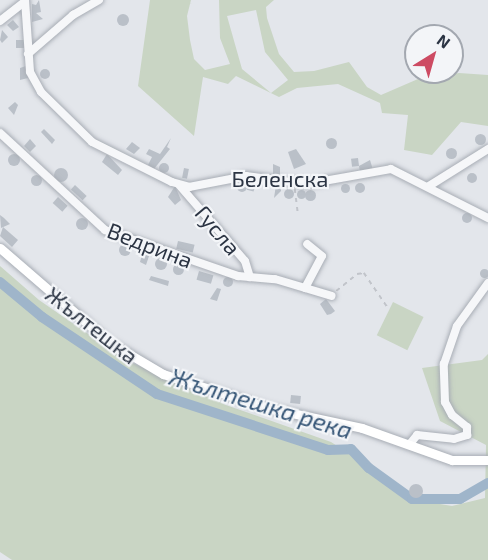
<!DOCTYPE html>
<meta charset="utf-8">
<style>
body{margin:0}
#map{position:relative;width:488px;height:560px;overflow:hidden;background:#e3e6eb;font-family:"Exo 2",sans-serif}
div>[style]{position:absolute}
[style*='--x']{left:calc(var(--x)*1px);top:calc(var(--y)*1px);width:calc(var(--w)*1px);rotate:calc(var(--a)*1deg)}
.green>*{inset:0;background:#c9d5c4;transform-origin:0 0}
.river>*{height:10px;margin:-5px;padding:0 5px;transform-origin:5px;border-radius:5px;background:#9fb5ca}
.building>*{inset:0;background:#bac0c8;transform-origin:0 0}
.round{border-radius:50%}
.path>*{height:1.5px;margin-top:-0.75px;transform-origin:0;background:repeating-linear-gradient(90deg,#c1c4ca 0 4.5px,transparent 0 9px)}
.roads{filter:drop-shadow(0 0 2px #a8adb5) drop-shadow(0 0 2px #a8adb5)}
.minor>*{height:8px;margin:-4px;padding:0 4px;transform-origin:4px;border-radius:4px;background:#f6f7f9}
.major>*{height:9px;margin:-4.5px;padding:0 4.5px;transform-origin:4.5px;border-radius:4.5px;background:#fff}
span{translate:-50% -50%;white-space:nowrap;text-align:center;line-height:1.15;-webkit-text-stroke:4.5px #f3f5f8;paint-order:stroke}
.street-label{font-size:22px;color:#2b3443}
.water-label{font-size:24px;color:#355576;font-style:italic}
.north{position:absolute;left:404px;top:24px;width:60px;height:60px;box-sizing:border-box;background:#f3f5f8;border:2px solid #a3a8b0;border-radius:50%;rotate:37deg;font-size:16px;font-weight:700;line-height:24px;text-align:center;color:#2b3443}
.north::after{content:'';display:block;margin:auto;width:21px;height:27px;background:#cd4b63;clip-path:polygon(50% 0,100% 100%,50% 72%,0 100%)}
</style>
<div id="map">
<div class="green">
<i style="clip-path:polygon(evenodd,150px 0,191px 0,187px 16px,190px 40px,194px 59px,205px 70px,230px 64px,220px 38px,219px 0,274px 0,266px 7px,267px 18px,279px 54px,294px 72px,314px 71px,349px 62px,367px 87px,381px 95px,418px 79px,459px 73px,488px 75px,488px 126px,461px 122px,432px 155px,404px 150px,408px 115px,382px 113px,380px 103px,338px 84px,297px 88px,279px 97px,236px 76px,228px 84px,203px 77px,194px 136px,138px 86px,150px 0,256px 10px,265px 52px,288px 80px,271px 93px,242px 69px,227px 16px,256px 10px)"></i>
<i style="clip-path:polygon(0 266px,39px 300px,126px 360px,226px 405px,331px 442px,422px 501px,452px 506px,485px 498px,486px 445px,440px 421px,422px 368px,482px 360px,488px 354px,488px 560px,12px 560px,0 552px)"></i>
<i style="left:393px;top:302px;width:34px;height:37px;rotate:26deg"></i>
</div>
<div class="river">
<i style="--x:0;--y:282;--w:55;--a:39.8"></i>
<i style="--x:42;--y:317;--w:138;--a:33.8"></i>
<i style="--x:157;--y:394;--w:180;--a:18.1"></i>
<i style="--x:328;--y:450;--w:23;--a:-2"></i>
<i style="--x:351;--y:449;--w:26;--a:47"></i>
<i style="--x:369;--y:468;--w:53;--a:35.8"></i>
<i style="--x:412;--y:499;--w:48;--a:0"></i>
<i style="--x:460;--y:499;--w:32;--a:-30"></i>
</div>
<div class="building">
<i style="clip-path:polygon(39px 0,41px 12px,36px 13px,43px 19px,32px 22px,32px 4px,36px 5px)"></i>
<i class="round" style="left:117px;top:14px;width:12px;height:12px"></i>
<i style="clip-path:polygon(13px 20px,19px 27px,13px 31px,7px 25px)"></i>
<i style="clip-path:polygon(2px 30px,8px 37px,2px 43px,0 40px)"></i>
<i style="left:24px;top:40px;width:8px;height:8px;rotate:90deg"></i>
<i style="clip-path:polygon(26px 66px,28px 78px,20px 80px,20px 68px)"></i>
<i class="round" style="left:40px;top:69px;width:10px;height:10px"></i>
<i style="clip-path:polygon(15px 102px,18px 105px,14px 115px,8px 108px)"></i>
<i style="clip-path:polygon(44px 129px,55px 140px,52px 144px,41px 132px)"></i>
<i class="round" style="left:474.5px;top:133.5px;width:11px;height:11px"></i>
<i class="round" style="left:325.5px;top:137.5px;width:11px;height:11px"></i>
<i style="clip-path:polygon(171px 138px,167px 147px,170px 149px,154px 169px,148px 165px,152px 157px,146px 154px,149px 149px,160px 154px)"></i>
<i style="clip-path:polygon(30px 139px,36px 146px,30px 152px,24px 146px)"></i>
<i style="clip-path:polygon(132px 142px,140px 148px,134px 154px,126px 149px)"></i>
<i class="round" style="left:445.5px;top:147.5px;width:11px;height:11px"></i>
<i style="clip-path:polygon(296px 149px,306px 164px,294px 169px,288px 152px)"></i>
<i style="clip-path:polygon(107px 154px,122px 170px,118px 175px,102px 162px)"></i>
<i class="round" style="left:8px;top:154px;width:12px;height:12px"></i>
<i style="left:358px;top:158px;width:8px;height:7px;rotate:83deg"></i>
<i style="clip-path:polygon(370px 160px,373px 170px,360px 172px,359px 166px)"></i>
<i class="round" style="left:159px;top:163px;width:10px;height:10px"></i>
<i style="clip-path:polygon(273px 164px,280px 167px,280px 174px,273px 174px)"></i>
<i class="round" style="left:54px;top:168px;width:14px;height:14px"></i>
<i style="left:184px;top:168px;width:5px;height:10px;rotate:11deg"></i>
<i class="round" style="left:467px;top:173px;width:10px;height:10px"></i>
<i class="round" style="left:30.5px;top:174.5px;width:11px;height:11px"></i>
<i class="round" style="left:237px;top:182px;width:10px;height:10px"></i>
<i style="left:249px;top:182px;width:7px;height:8px;rotate:16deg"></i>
<i class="round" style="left:355px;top:183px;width:10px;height:10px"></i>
<i class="round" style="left:340.5px;top:183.5px;width:9px;height:9px"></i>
<i style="left:75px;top:185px;width:16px;height:6px;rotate:43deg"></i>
<i style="clip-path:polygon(276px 185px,281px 186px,281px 191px,274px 198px)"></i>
<i style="clip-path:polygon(175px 186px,181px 200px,175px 205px,168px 197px)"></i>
<i class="round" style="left:284px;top:189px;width:10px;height:10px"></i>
<i class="round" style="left:296.5px;top:189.5px;width:9px;height:9px"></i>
<i class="round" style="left:304.5px;top:189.5px;width:11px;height:11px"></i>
<i style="left:58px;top:197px;width:13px;height:8px;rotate:42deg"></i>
<i class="round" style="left:462px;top:213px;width:10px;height:10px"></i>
<i style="clip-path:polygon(0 215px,4px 218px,10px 224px,1px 228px)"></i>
<i class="round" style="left:76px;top:218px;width:12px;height:12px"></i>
<i style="clip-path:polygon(3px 227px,18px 240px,12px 247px,0 236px)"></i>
<i style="left:178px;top:241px;width:17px;height:8px;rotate:13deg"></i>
<i class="round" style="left:119px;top:244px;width:12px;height:12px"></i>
<i style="clip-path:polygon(143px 251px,150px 253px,146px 265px,140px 262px)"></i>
<i class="round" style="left:155px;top:258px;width:12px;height:12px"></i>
<i class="round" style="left:172.5px;top:263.5px;width:11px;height:11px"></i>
<i class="round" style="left:479.5px;top:268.5px;width:9px;height:9px"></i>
<i style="left:199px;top:271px;width:15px;height:9px;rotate:16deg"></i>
<i style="clip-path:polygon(151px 276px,169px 281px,168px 286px,149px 280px)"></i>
<i class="round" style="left:223px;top:277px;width:10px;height:10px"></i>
<i style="clip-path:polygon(217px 288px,221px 289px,217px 301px,210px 299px)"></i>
<i style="clip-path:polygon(326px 299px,335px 311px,331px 314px,327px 315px,320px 304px)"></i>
<i style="left:291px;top:395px;width:10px;height:8px;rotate:6deg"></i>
<i class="round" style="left:409px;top:484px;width:14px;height:14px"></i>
</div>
<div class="path">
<i style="--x:295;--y:189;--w:25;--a:83"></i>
<i style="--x:336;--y:291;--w:27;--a:-39"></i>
<i style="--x:357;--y:274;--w:7;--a:-8"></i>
<i style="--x:364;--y:273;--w:42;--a:55.6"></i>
</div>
<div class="roads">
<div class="minor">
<i style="--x:25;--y:0;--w:72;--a:86"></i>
<i style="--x:30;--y:72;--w:23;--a:61"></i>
<i style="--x:41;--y:92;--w:71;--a:44.4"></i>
<i style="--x:92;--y:142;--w:89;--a:26.6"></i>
<i style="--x:172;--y:182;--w:18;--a:16"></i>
<i style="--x:189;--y:187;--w:58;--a:-10.9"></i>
<i style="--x:246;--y:176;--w:62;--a:7.5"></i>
<i style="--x:307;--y:184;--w:85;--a:-10.1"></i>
<i style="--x:391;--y:169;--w:109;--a:26.8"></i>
<i style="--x:0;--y:21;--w:31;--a:-38"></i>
<i style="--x:28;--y:54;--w:60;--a:-40.9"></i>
<i style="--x:73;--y:15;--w:30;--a:-30"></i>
<i style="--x:0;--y:133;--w:143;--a:42.7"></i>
<i style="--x:105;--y:230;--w:141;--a:19.1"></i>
<i style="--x:238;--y:276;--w:37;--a:5"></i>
<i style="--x:275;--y:279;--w:59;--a:16.6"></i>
<i style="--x:180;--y:186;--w:99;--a:49.1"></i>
<i style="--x:245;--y:261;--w:17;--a:73"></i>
<i style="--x:429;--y:186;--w:70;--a:-32.1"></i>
<i style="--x:305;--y:288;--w:36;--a:-62"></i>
<i style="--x:322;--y:256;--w:19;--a:-141"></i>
<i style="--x:409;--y:445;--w:13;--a:-51"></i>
<i style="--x:417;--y:435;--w:37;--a:6"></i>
<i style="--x:454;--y:439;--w:14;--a:-17"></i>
<i style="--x:467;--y:435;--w:8;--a:-90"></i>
<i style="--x:467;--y:427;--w:19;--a:-141"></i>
<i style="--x:452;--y:415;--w:15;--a:-118"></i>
<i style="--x:445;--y:402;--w:38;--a:-92"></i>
<i style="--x:444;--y:364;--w:40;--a:-71.1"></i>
<i style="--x:457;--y:326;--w:53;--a:-54.2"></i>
</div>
<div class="major">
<i style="--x:0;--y:248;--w:144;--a:40.8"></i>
<i style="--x:109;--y:342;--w:63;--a:30.7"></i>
<i style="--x:163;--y:374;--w:110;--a:17.9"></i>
<i style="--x:268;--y:408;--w:96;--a:12"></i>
<i style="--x:362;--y:428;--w:96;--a:19.6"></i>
<i style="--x:452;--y:460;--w:36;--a:0"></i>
</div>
</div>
<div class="street-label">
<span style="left:280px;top:179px">Беленска</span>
<span style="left:218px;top:230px;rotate:50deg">Гусла</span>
<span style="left:150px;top:245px;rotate:21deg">Ведрина</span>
<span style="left:92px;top:325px;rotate:38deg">Жълтешка</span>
</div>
<div class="water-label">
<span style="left:261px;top:403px;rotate:17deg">Жълтешка река</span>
</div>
<div class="north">N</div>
</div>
